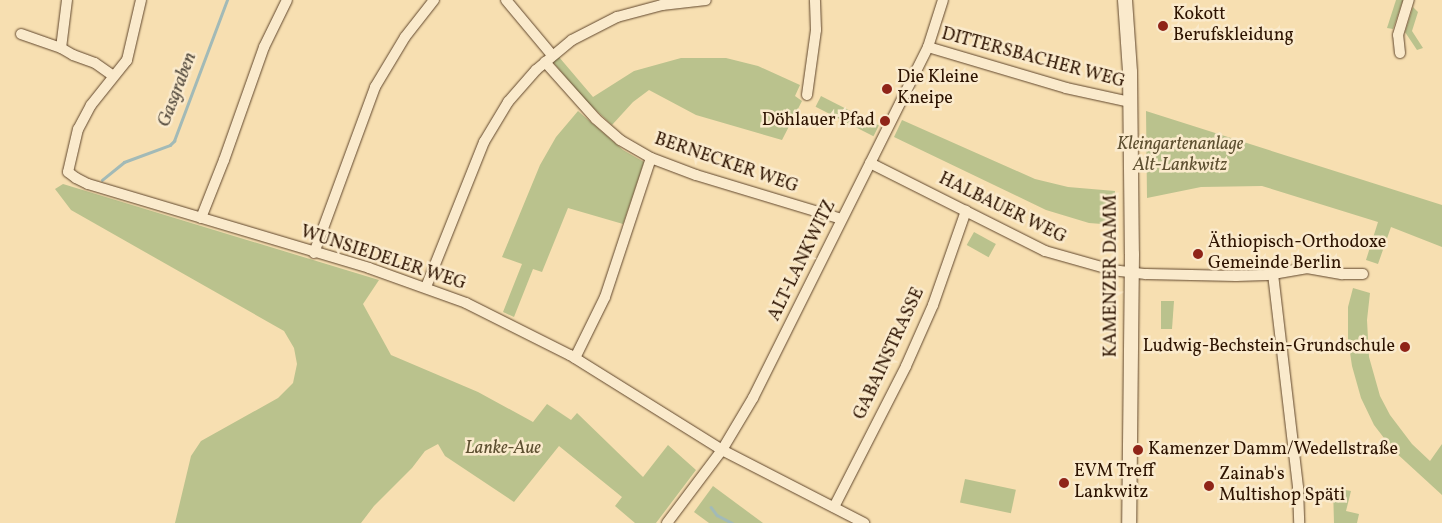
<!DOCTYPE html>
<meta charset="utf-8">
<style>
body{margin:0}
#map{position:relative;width:1442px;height:523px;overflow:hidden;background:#f7dfb1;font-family:Vollkorn,serif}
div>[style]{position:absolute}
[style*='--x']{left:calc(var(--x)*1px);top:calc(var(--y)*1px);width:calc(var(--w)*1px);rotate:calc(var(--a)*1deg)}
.green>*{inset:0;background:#bac28d;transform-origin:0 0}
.stream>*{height:2.5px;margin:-1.25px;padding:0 1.25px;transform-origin:1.25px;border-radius:1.25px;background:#a2bab7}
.roads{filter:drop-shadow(0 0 1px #60462c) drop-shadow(0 0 1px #60462c)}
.minor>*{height:10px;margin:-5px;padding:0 5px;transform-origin:5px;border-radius:5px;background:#faeacc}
.secondary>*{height:14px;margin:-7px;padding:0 7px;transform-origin:7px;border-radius:7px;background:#faeacc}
.dots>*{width:14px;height:14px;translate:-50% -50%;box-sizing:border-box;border:2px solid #faeacc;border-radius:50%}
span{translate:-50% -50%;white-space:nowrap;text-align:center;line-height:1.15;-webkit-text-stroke:5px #faeacc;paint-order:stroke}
.poi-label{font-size:18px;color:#2d1300}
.left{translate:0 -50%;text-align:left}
.right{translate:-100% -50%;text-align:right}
.street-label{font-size:18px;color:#2d1300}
.park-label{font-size:18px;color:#5e5031;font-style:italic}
.water-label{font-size:19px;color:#564d40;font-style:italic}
</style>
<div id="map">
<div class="green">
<i style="clip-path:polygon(1396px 0,1403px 0,1393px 29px,1387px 28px)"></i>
<i style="clip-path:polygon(1413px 7px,1418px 12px,1412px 31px,1423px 48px,1417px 50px,1405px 32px)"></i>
<i style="clip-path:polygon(559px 57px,593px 97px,634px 71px,681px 58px,726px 58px,758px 66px,800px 85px,795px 96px,802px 101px,782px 140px,696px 115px,649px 90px,633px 102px,612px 125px,587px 102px,553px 62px)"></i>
<i style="left:821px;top:96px;width:65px;height:12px;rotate:27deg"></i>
<i style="clip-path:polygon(578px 111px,623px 150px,644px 162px,623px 224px,568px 208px,542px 272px,533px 269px,514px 317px,503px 312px,522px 264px,502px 257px,540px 165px,556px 137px)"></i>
<i style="clip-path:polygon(1146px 111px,1442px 205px,1442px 247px,1391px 227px,1378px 264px,1366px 260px,1378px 222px,1262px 186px,1201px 187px,1147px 198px)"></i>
<i style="clip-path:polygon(902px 120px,1035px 179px,1068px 187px,1115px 191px,1115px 225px,1089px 223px,1046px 210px,894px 137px)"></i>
<i style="clip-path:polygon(63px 184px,379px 280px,363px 304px,391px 355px,478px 392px,533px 422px,547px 404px,571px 420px,577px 413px,643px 477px,668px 445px,696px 470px,656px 523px,635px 523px,615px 506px,622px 497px,559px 446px,514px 502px,445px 456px,438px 444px,425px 451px,412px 468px,374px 506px,361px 523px,175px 523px,191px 456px,201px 441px,278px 398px,293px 383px,297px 364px,294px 348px,284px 331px,71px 210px,55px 189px)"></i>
<i style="left:974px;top:232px;width:25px;height:15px;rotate:29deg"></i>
<i style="clip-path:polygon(1353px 288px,1370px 293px,1367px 320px,1369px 357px,1380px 396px,1390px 415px,1412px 444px,1430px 461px,1442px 444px,1442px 495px,1394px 451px,1374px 425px,1361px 398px,1352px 366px,1348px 339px,1348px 307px)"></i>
<i style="clip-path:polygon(1161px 301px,1174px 301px,1172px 329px,1161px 329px)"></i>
<i style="left:965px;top:479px;width:52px;height:24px;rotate:12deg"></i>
<i style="clip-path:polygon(713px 486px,763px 523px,709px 523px,694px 512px)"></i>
<i style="clip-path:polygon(1333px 488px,1351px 491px,1346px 511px,1359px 514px,1357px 523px,1334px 523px)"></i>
</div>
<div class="stream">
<i style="--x:102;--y:180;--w:28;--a:-39"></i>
<i style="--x:124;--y:162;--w:49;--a:-20.3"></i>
<i style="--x:170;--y:145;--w:6;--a:-45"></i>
<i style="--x:174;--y:141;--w:151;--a:-69.4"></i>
<i style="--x:711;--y:507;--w:10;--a:53"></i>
<i style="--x:717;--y:515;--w:17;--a:28"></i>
</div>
<div class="roads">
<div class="minor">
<i style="--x:67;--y:0;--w:48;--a:97.1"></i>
<i style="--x:61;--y:48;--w:14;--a:30"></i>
<i style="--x:73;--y:55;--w:23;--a:20"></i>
<i style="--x:95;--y:63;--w:21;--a:35"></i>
<i style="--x:141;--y:0;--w:62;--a:103.1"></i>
<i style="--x:127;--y:60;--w:58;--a:128.7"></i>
<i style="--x:91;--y:105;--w:27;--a:118"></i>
<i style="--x:78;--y:129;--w:44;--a:103.1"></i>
<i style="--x:68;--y:172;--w:10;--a:37"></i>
<i style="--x:76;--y:178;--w:13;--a:27"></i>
<i style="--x:88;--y:184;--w:293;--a:16.6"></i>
<i style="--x:369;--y:268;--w:103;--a:19.8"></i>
<i style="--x:466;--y:303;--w:116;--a:26.6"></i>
<i style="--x:570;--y:355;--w:179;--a:32"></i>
<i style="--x:722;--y:450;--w:160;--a:27.2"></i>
<i style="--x:506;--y:0;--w:72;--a:50.1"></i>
<i style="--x:21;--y:34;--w:42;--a:19.3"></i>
<i style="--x:928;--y:47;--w:144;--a:16.5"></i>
<i style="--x:1066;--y:88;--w:66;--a:12.3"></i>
<i style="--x:1400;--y:53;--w:18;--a:-96"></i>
<i style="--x:1398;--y:35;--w:37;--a:-73"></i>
<i style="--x:545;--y:62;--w:76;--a:48.2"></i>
<i style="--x:596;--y:119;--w:32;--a:41"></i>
<i style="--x:620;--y:140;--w:36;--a:30"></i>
<i style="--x:651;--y:158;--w:48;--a:20.7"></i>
<i style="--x:696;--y:175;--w:152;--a:16.8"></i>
<i style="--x:807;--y:95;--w:66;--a:-82.1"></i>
<i style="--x:816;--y:30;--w:30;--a:-92"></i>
<i style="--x:870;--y:163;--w:196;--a:26.7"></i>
<i style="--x:1045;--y:251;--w:70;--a:15.8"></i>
<i style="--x:1112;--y:270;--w:34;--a:7"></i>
<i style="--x:1146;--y:274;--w:90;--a:1.3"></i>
<i style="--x:1236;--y:276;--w:31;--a:-2"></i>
<i style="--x:1267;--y:275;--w:41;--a:-9.9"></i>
<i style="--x:1307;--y:268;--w:36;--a:10"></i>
<i style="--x:1342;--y:274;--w:21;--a:0"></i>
<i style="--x:201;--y:218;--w:62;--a:-68.4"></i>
<i style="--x:224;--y:160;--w:120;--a:-70.5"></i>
<i style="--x:264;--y:47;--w:52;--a:-63.9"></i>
<i style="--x:314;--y:253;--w:177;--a:-69.8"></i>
<i style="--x:375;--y:87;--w:58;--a:-59"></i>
<i style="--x:405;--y:37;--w:47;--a:-51.9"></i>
<i style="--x:1273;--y:274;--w:215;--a:83.3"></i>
<i style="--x:1298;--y:488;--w:35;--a:88"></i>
<i style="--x:426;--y:287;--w:156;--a:-68.2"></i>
<i style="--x:484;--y:142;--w:47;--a:-59"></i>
<i style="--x:508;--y:102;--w:43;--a:-48.8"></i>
<i style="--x:536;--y:70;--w:47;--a:-39.8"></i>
<i style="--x:572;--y:40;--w:51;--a:-27.1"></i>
<i style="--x:617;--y:17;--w:47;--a:-14.9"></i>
<i style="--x:662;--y:5;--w:44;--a:-6.5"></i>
<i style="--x:575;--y:358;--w:68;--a:-63.8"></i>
<i style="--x:605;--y:297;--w:146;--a:-71.7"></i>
<i style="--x:834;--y:507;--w:158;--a:-62.9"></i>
<i style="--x:906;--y:366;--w:67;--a:-66.1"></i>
<i style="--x:933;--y:305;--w:100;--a:-70.7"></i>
<i style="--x:667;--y:523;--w:91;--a:-53"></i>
<i style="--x:722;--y:450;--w:61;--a:-59.2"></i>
<i style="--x:753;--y:398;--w:392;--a:-63.5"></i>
<i style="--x:928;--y:47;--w:49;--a:-72.3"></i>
</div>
<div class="secondary">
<i style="--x:1125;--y:0;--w:72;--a:86"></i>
<i style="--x:1130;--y:72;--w:182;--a:89.4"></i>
<i style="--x:1132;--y:254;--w:269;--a:90.6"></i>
</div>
</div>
<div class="dots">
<i style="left:1163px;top:26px;background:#8f2418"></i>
<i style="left:887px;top:89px;background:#8f2418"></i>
<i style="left:885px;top:121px;background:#8f2418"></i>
<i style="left:1198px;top:254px;background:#8f2418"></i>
<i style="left:1405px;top:347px;background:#8f2418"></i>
<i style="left:1138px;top:450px;background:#8f2418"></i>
<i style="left:1064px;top:483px;background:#8f2418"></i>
<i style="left:1209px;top:486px;background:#8f2418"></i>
</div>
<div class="poi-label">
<span class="left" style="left:1173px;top:26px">Kokott<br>Berufskleidung</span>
<span class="left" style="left:897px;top:89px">Die Kleine<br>Kneipe</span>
<span class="right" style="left:875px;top:121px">Döhlauer Pfad</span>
<span class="left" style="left:1208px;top:254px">Äthiopisch-Orthodoxe<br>Gemeinde Berlin</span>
<span class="right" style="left:1395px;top:347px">Ludwig-Bechstein-Grundschule</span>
<span class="left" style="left:1148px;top:450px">Kamenzer Damm/Wedellstraße</span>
<span class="left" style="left:1074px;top:483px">EVM Treff<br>Lankwitz</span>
<span class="left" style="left:1219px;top:486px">Zainab's<br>Multishop Späti</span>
</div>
<div class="street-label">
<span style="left:1033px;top:59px;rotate:15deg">DITTERSBACHER WEG</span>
<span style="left:726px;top:164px;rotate:19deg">BERNECKER WEG</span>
<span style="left:1002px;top:209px;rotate:26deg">HALBAUER WEG</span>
<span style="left:383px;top:259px;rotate:18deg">WUNSIEDELER WEG</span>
<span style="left:803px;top:261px;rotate:-64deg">ALT-LANKWITZ</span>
<span style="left:1112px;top:276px;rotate:-90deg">KAMENZER DAMM</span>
<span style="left:890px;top:354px;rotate:-65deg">GABAINSTRASSE</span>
</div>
<div class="park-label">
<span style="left:1180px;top:156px">Kleingartenanlage<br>Alt-Lankwitz</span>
<span style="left:503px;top:449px">Lanke-Aue</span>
</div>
<div class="water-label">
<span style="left:178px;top:90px;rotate:-69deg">Gasgraben</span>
</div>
</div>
